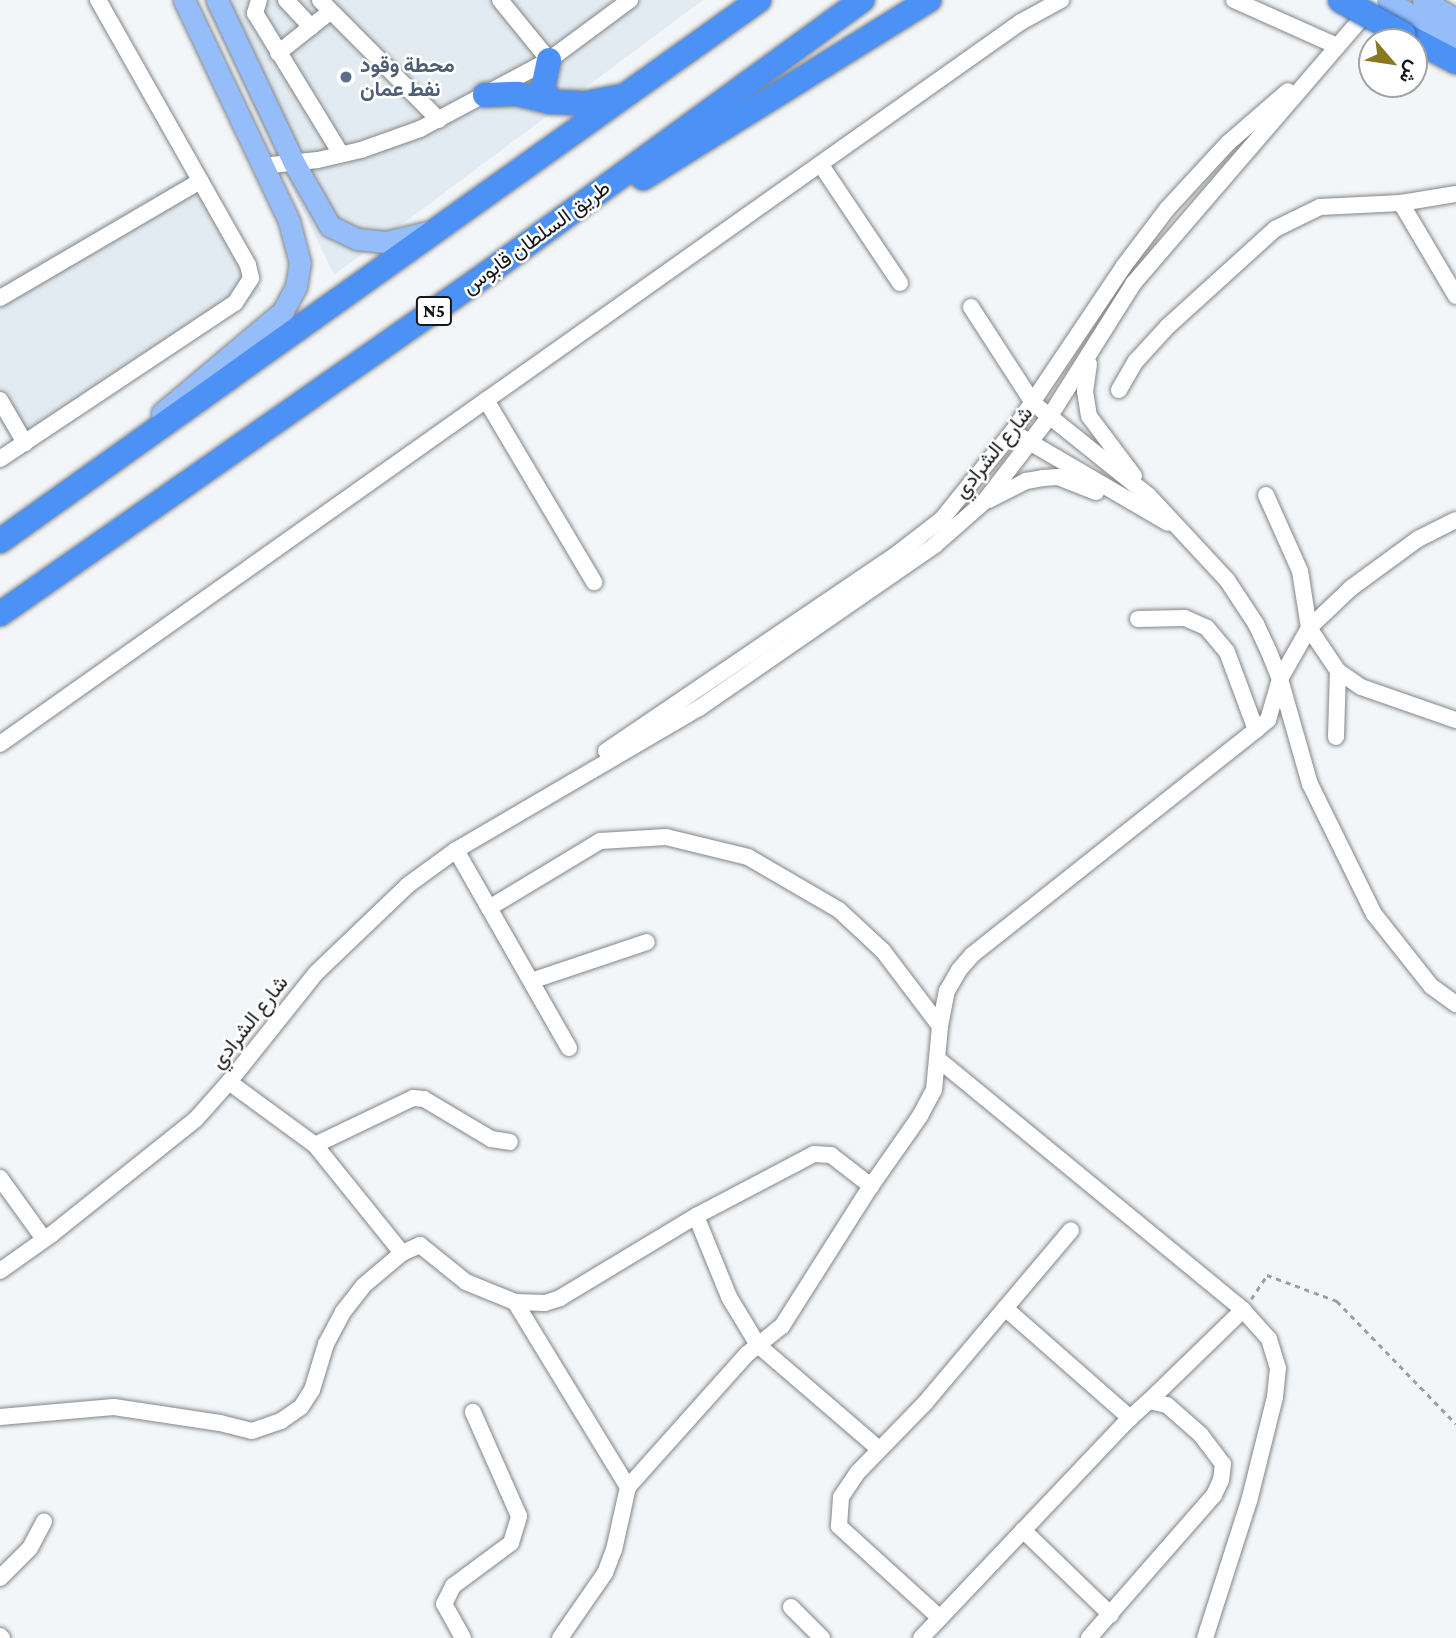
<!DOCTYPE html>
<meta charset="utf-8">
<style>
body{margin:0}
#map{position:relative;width:1456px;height:1638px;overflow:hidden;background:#f3f6f8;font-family:"Crimson Pro",Vazirmatn,serif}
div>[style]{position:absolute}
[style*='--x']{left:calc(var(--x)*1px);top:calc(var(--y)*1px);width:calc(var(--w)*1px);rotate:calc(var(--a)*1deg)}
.built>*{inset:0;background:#e2ebf2}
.path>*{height:2.5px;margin-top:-1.25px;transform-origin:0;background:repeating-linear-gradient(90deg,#9d9ea0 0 5px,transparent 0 10px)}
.roads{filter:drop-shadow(0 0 2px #838587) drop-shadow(0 0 2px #838587)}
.minor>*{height:16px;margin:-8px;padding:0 8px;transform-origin:8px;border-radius:8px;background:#fff}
.major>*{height:21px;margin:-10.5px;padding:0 10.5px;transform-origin:10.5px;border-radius:10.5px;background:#94bdfa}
.highway>*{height:24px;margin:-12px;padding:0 12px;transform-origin:12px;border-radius:12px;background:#4c91f6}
.bridges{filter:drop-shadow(0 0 2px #3966a8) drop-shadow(0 0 2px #3966a8)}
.highway-bridge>*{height:24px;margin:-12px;padding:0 12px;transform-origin:12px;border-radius:12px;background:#4c91f6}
.dots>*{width:19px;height:19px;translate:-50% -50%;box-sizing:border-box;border:4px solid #fff;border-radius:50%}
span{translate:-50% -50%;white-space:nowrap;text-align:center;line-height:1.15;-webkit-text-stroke:5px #fff;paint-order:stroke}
.shield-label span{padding:2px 5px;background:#fff;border:2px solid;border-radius:5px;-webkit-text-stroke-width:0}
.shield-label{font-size:19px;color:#161617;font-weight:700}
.service-label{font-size:21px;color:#4e5e75;font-weight:700}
.left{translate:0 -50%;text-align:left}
.street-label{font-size:21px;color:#161617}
.north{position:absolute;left:1358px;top:28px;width:70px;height:70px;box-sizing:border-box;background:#fff;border:2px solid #a2a2a2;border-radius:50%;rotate:119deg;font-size:19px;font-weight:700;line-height:28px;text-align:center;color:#161617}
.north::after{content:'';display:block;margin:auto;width:24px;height:32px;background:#8a781d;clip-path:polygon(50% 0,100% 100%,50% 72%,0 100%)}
</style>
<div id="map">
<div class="built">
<i style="clip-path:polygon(202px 0,703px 0,334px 275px)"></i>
<i style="clip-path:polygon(201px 170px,262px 291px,21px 456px,0 421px,0 283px,175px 181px)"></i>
</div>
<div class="path">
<i style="--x:1251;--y:1299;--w:29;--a:-56"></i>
<i style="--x:1267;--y:1275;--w:75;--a:20.4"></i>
<i style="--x:1337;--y:1301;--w:171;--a:45.9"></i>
</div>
<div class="roads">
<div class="minor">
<i style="--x:259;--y:0;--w:14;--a:107"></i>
<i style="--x:255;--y:13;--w:165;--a:58.6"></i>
<i style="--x:286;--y:0;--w:37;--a:47"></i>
<i style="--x:320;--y:0;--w:169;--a:45.2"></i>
<i style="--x:500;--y:0;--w:77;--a:50.8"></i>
<i style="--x:1234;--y:0;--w:113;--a:24.1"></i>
<i style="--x:278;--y:53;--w:66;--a:-38.3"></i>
<i style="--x:821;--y:165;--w:142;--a:56.2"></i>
<i style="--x:262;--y:166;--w:56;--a:-6.1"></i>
<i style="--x:318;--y:160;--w:44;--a:-13.1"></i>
<i style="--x:361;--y:150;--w:63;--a:-19.6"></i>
<i style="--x:420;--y:129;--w:146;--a:-28.1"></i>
<i style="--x:549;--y:60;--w:101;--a:-36.5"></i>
<i style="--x:1401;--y:203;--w:108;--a:59.4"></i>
<i style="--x:0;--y:298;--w:232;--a:-30.3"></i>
<i style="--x:971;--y:307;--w:114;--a:57.1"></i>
<i style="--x:1033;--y:403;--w:147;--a:38.7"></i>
<i style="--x:1148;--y:495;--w:116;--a:47.1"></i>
<i style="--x:1227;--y:580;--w:53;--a:56.6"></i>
<i style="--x:1256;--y:624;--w:31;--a:65"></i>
<i style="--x:1269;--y:652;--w:29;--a:68"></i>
<i style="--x:1280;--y:679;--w:109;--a:74.1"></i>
<i style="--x:1310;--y:784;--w:145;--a:63.8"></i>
<i style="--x:1374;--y:914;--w:92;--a:51.6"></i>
<i style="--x:1431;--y:986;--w:31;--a:36"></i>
<i style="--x:1089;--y:364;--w:27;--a:98"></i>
<i style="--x:1085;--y:391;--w:25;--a:81"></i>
<i style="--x:1089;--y:416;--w:75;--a:53.1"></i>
<i style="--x:1119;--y:390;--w:34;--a:-60"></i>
<i style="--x:1136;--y:361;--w:46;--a:-47.6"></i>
<i style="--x:1167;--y:327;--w:146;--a:-42.2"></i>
<i style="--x:1275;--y:229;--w:50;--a:-26.1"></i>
<i style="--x:1320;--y:207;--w:81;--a:-2.8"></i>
<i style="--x:1401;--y:203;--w:56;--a:-9.3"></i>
<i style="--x:0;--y:400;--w:50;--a:59.8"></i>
<i style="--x:486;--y:400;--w:212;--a:59.3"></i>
<i style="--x:1021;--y:437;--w:170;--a:30.3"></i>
<i style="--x:0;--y:459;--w:282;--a:-33.6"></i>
<i style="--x:235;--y:303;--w:30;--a:-57"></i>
<i style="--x:251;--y:278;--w:13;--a:-103"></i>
<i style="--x:248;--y:265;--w:305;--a:-119.5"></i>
<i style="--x:1266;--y:495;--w:83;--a:65.9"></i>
<i style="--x:1300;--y:571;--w:58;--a:81"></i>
<i style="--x:1309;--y:628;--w:52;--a:56"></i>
<i style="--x:1338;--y:671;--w:28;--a:35"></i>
<i style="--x:1361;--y:687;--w:101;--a:19.2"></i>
<i style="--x:989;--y:500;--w:42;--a:-27.2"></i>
<i style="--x:1026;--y:481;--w:17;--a:-10"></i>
<i style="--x:1043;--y:478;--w:15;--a:-4"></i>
<i style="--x:1058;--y:477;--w:41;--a:21.5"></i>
<i style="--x:1138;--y:619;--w:47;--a:-1.2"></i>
<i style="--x:1185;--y:618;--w:24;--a:24"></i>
<i style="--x:1207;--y:628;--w:31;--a:50"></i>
<i style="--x:1227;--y:652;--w:83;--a:69.6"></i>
<i style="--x:1336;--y:737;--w:66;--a:-88.3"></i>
<i style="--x:0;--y:744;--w:1250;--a:-35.27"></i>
<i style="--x:1021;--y:22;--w:46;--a:-28.8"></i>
<i style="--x:606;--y:751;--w:353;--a:-34.1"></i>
<i style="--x:898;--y:553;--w:56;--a:-37.7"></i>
<i style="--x:942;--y:519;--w:113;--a:-51.1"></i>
<i style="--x:1013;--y:431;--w:197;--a:-56.1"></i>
<i style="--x:1123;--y:267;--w:73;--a:-52.8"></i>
<i style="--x:1167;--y:209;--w:90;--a:-47.3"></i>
<i style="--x:1228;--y:143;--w:79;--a:-40.9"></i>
<i style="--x:456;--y:850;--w:228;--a:60.3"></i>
<i style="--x:489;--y:908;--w:130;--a:-31.1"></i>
<i style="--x:600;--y:841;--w:66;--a:-3.5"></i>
<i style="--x:666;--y:837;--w:84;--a:13.7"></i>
<i style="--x:748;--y:857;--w:105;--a:30.2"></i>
<i style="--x:839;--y:910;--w:60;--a:43"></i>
<i style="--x:883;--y:951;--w:94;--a:52.8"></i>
<i style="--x:531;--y:981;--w:122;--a:-18.6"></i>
<i style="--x:939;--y:1060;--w:394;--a:39.4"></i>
<i style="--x:1243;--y:1310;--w:39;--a:48"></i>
<i style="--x:1269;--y:1339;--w:30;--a:73"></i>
<i style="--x:1278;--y:1368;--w:29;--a:96"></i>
<i style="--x:1275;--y:1397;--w:107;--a:104"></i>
<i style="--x:1249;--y:1501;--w:144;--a:107.8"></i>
<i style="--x:229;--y:1082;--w:107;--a:36.2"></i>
<i style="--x:315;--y:1145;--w:139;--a:51.1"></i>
<i style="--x:315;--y:1145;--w:109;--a:-25.6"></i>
<i style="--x:413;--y:1098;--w:11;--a:5"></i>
<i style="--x:424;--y:1099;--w:78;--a:30.8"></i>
<i style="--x:491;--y:1139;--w:19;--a:9"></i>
<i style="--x:0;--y:1178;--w:75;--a:54.2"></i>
<i style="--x:696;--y:1216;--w:87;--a:67.8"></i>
<i style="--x:729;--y:1297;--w:56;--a:58.9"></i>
<i style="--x:758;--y:1345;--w:160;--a:40.7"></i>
<i style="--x:0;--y:1271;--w:64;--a:-35.4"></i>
<i style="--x:52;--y:1234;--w:184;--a:-38.6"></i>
<i style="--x:196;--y:1119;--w:50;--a:-48.3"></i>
<i style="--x:229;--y:1082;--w:139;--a:-51.4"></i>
<i style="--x:316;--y:973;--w:127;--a:-43.7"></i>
<i style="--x:408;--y:885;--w:59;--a:-36.1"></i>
<i style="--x:456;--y:850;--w:281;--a:-30.3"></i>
<i style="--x:699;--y:708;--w:287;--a:-34.6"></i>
<i style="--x:935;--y:545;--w:65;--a:-41.3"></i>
<i style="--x:984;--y:502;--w:108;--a:-52.5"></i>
<i style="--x:1050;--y:416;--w:156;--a:-57.8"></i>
<i style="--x:1133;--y:284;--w:374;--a:-49.3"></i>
<i style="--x:515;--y:1302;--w:217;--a:58.6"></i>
<i style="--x:1005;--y:1308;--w:167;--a:41.3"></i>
<i style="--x:1149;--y:1401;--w:131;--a:-44.1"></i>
<i style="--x:0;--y:1417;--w:114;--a:-5"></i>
<i style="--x:114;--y:1407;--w:107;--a:8.6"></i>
<i style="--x:220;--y:1423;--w:33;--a:14"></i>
<i style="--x:252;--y:1431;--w:31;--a:-19"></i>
<i style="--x:281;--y:1421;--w:24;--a:-35"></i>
<i style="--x:301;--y:1407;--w:20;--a:-57"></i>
<i style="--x:312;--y:1390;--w:48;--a:-73.1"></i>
<i style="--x:326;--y:1344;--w:36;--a:-62"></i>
<i style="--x:343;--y:1312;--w:33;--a:-52"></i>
<i style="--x:363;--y:1286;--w:51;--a:-40.2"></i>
<i style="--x:402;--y:1253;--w:20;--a:-24"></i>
<i style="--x:420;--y:1245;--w:59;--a:38.8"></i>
<i style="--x:466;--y:1282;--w:53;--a:22.2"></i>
<i style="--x:515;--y:1302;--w:30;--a:2"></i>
<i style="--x:545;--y:1303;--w:16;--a:-18"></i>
<i style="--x:560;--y:1298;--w:159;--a:-31.1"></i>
<i style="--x:696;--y:1216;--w:133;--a:-27.7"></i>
<i style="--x:814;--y:1154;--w:17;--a:3"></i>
<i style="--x:831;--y:1155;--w:51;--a:37.8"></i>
<i style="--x:1023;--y:1530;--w:122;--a:44"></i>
<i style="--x:0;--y:1578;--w:42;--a:-45"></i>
<i style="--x:30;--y:1548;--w:30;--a:-62"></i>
<i style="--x:791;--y:1607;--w:44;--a:45"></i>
<i style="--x:940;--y:1618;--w:137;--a:-137.7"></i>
<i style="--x:839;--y:1526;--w:29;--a:-86"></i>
<i style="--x:841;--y:1497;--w:30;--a:-56"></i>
<i style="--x:858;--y:1472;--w:96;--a:-45.8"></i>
<i style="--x:925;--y:1403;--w:226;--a:-49.8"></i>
<i style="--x:0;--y:1636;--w:3;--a:45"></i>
<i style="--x:463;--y:1638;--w:39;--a:-119"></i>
<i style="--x:444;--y:1604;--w:20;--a:-63"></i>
<i style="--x:453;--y:1586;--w:72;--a:-36.6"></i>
<i style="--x:511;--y:1543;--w:28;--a:-73"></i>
<i style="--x:519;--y:1516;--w:114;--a:-113.9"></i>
<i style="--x:560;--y:1638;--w:79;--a:-55.3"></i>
<i style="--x:605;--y:1573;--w:25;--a:-69"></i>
<i style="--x:614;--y:1550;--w:65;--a:-77.5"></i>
<i style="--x:628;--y:1487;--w:178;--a:-48.2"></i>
<i style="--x:747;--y:1354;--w:45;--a:-38.7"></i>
<i style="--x:782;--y:1326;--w:166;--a:-57.6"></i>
<i style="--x:871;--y:1186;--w:85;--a:-55"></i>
<i style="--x:920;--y:1116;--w:30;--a:-62"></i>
<i style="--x:934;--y:1090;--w:64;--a:-84.6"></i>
<i style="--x:940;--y:1026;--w:36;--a:-79"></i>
<i style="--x:947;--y:991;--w:24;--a:-60"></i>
<i style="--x:959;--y:970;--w:20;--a:-49"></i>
<i style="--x:972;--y:955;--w:362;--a:-38.4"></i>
<i style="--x:1256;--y:730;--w:16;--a:-40"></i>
<i style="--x:1268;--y:720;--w:43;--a:-73.7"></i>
<i style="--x:1280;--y:679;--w:59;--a:-60.4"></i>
<i style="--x:1309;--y:628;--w:58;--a:-43.6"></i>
<i style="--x:1351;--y:588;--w:83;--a:-36.2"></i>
<i style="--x:1418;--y:539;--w:42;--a:-26.6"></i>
<i style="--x:921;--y:1638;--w:303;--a:-46.5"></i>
<i style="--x:1130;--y:1418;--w:25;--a:-42"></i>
<i style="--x:1149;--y:1401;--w:18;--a:13"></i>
<i style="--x:1167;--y:1405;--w:45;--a:41.4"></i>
<i style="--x:1201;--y:1435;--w:36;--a:53"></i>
<i style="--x:1223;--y:1464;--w:16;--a:97"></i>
<i style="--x:1221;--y:1480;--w:17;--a:115"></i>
<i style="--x:1214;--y:1495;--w:190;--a:131.2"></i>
</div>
<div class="major">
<i style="--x:217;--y:0;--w:180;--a:64.7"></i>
<i style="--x:294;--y:163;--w:73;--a:60.3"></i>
<i style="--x:330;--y:226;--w:30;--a:26"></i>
<i style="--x:357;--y:239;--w:29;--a:6"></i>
<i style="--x:386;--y:242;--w:46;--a:-13.7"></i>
<i style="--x:1387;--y:0;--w:81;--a:31.9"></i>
<i style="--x:1423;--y:0;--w:39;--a:31"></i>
<i style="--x:162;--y:413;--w:158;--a:-40.1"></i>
<i style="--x:283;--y:311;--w:27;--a:-62"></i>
<i style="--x:296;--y:287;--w:24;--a:-81"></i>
<i style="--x:300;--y:263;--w:43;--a:-104.7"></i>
<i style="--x:289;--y:221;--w:245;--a:-115.4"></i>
</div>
<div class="highway">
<i style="--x:1403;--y:34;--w:60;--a:27.8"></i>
<i style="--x:549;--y:60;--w:30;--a:102"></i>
<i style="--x:543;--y:89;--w:15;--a:58"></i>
<i style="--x:551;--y:102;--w:36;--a:2"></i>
<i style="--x:587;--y:103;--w:32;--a:-11"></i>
<i style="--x:485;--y:95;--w:33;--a:-2"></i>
<i style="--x:518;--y:94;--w:34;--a:14"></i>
<i style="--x:643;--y:178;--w:337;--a:-31.9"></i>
<i style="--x:0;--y:541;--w:932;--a:-35.48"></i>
<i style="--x:0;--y:614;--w:592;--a:-34.95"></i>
<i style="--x:485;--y:275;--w:467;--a:-36.1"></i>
</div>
</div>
<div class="bridges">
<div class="highway-bridge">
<i style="--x:1341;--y:0;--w:71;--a:28.7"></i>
</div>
</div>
<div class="dots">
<i style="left:346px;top:77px;background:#5c6f8a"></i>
</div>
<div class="shield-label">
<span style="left:434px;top:311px">N5</span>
</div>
<div class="service-label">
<span class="left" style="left:360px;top:77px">محطة وقود<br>نفط عمان</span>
</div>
<div class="street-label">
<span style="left:536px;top:237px;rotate:-36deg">طريق السلطان قابوس</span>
<span style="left:993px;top:452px;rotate:-51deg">شارع الشرادي</span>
<span style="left:249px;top:1022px;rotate:-52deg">شارع الشرادي</span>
</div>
<div class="north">ش</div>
</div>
